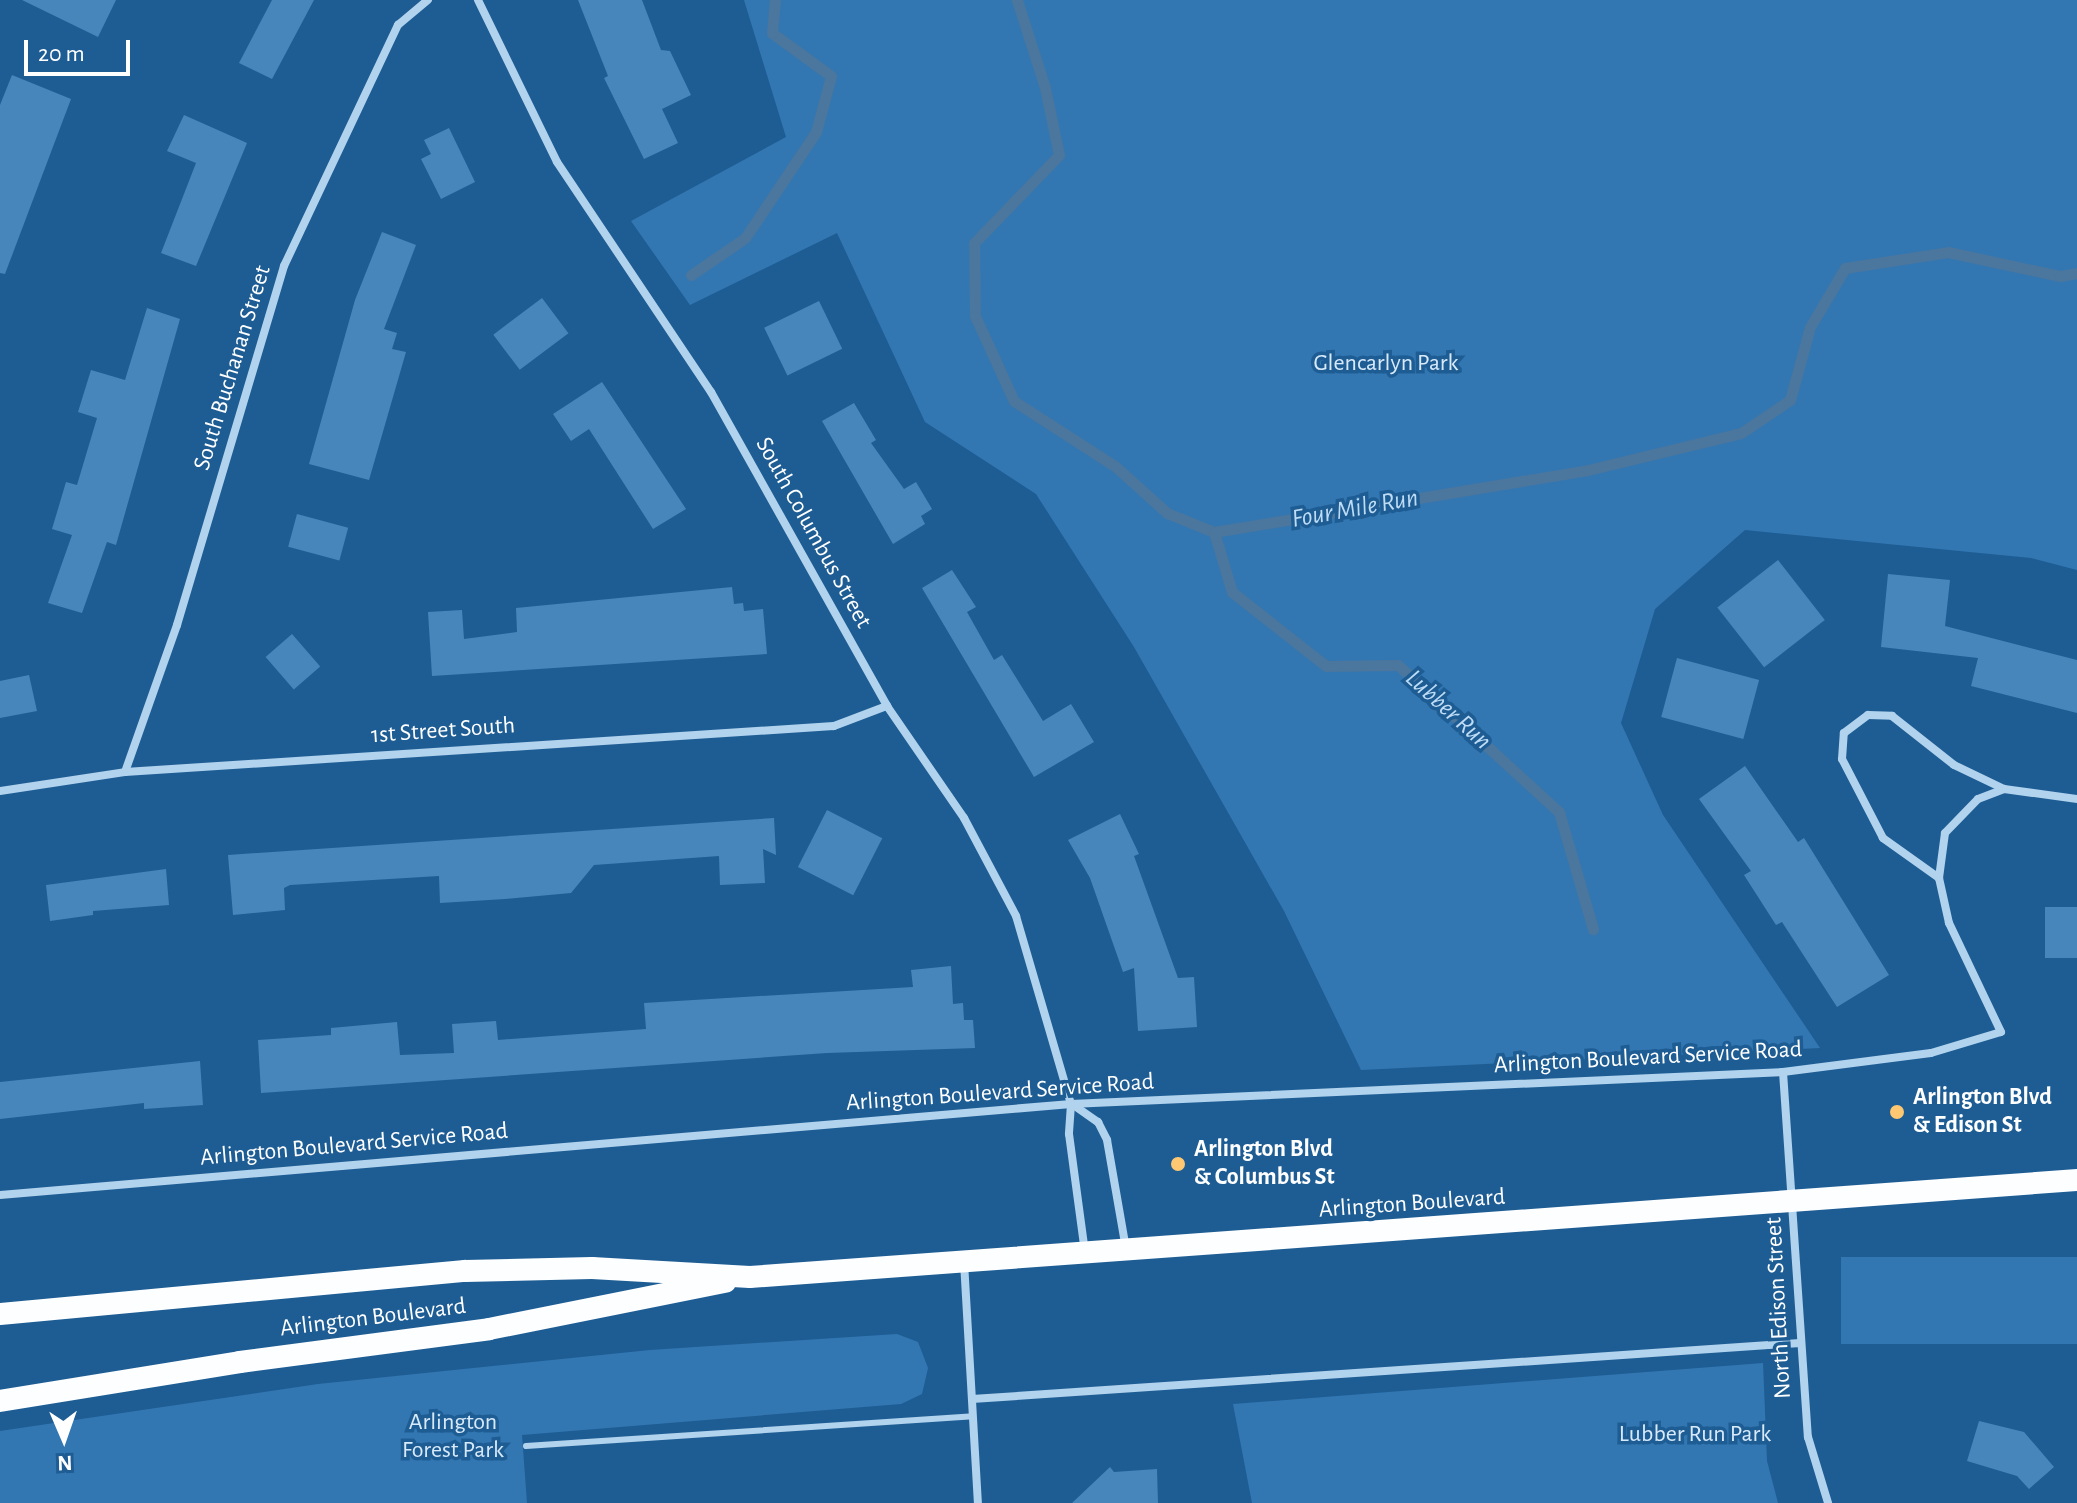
<!DOCTYPE html>
<style>
body{margin:0}
#map{position:relative;width:2077px;height:1503px;overflow:hidden;background:#1e5d94;font-family:"Alegreya Sans",sans-serif}
div>[style]{position:absolute}
[style*='--x']{left:calc(var(--x)*1px);top:calc(var(--y)*1px);width:calc(var(--w)*1px);rotate:calc(var(--a)*1deg)}
.green>*{inset:0;background:#3377b2;transform-origin:0 0}
.stream>*{height:11px;margin:-5.5px;padding:0 5.5px;transform-origin:5.5px;border-radius:5.5px;background:#4b769d}
.building>*{inset:0;background:#4786bb;transform-origin:0 0}
.service>*{height:6px;margin:-3px;padding:0 3px;transform-origin:3px;border-radius:3px;background:#b1d3ee}
.minor>*{height:8px;margin:-4px;padding:0 4px;transform-origin:4px;border-radius:4px;background:#b1d3ee}
.trunk>*{height:22px;margin:-11px;padding:0 11px;transform-origin:11px;border-radius:11px;background:#fcfeff}
.dots>*{width:22px;height:22px;translate:-50% -50%;box-sizing:border-box;border:4px solid #1e5d94;border-radius:50%}
span{translate:-50% -50%;white-space:nowrap;text-align:center;line-height:1.15;-webkit-text-stroke:7px #1e5d94;paint-order:stroke}
.park-label{font-size:24px;color:#d8eafa}
.street-label{font-size:24px;color:#fff}
.poi-label{font-size:24px;color:#fff;font-weight:700}
.left{translate:0 -50%;text-align:left}
.water-label{font-size:26px;color:#bedcf5;font-style:italic}
.north{position:absolute;left:24px;top:1399px;width:80px;height:80px;-webkit-text-stroke:6px #1e5d94;paint-order:stroke;rotate:178deg;font-size:22px;font-weight:700;line-height:32px;text-align:center;color:#fff}
.north::after{content:'';display:block;margin:auto;width:28px;height:36px;background:#fff;clip-path:polygon(50% 0,100% 100%,50% 72%,0 100%)}
.scale{position:absolute;left:24px;top:40px;width:106px;height:36px;box-sizing:border-box;border:4px solid #fff;border-top:0;padding-left:10px;font-size:24px;line-height:28px;white-space:nowrap;color:#fff;-webkit-text-stroke:6px #1e5d94;paint-order:stroke}
</style>
<div id="map">
<div class="green">
<i style="clip-path:polygon(744px 0,2077px 0,2077px 570px,2031px 558px,1745px 530px,1655px 609px,1621px 723px,1663px 815px,1820px 1048px,1361px 1070px,1284px 911px,1134px 647px,1036px 494px,925px 422px,837px 233px,690px 305px,631px 221px,786px 137px)"></i>
<i style="left:2077px;top:1257px;width:87px;height:236px;rotate:90deg"></i>
<i style="clip-path:polygon(897px 1334px,918px 1342px,928px 1368px,922px 1394px,901px 1404px,522px 1435px,527px 1503px,0 1503px,0 1431px,318px 1384px,650px 1350px)"></i>
<i style="clip-path:polygon(1763px 1363px,1767px 1461px,1778px 1503px,1252px 1503px,1233px 1404px)"></i>
</div>
<div class="stream">
<i style="--x:1017;--y:0;--w:92;--a:72.3"></i>
<i style="--x:1045;--y:88;--w:68;--a:78.2"></i>
<i style="--x:1059;--y:155;--w:122;--a:134"></i>
<i style="--x:974;--y:243;--w:73;--a:89.2"></i>
<i style="--x:975;--y:316;--w:94;--a:65.4"></i>
<i style="--x:1014;--y:401;--w:121;--a:32.9"></i>
<i style="--x:1116;--y:467;--w:69;--a:42"></i>
<i style="--x:1167;--y:513;--w:51;--a:22"></i>
<i style="--x:1214;--y:532;--w:379;--a:-9.4"></i>
<i style="--x:1588;--y:470;--w:157;--a:-13.6"></i>
<i style="--x:1741;--y:433;--w:59;--a:-34"></i>
<i style="--x:1790;--y:400;--w:76;--a:-74.7"></i>
<i style="--x:1810;--y:327;--w:69;--a:-59.3"></i>
<i style="--x:1845;--y:268;--w:104;--a:-8.8"></i>
<i style="--x:1948;--y:252;--w:115;--a:12.1"></i>
<i style="--x:2060;--y:276;--w:17;--a:-10"></i>
<i style="--x:691;--y:275;--w:65;--a:-34.4"></i>
<i style="--x:745;--y:238;--w:128;--a:-56.2"></i>
<i style="--x:816;--y:132;--w:58;--a:-75"></i>
<i style="--x:831;--y:76;--w:73;--a:-143.9"></i>
<i style="--x:772;--y:33;--w:33;--a:-85"></i>
<i style="--x:1214;--y:532;--w:63;--a:73.3"></i>
<i style="--x:1232;--y:592;--w:120;--a:38.2"></i>
<i style="--x:1326;--y:666;--w:72;--a:-0.8"></i>
<i style="--x:1398;--y:665;--w:218;--a:42.4"></i>
<i style="--x:1559;--y:812;--w:122;--a:73.8"></i>
</div>
<div class="building">
<i style="clip-path:polygon(22px 0,116px 0,98px 37px)"></i>
<i style="clip-path:polygon(272px 0,314px 0,272px 79px,239px 63px)"></i>
<i style="clip-path:polygon(578px 0,642px 0,661px 50px,670px 51px,691px 95px,662px 109px,678px 143px,644px 159px,604px 78px,608px 76px)"></i>
<i style="clip-path:polygon(12px 75px,71px 99px,5px 274px,0 273px,0 105px)"></i>
<i style="clip-path:polygon(184px 115px,247px 143px,196px 266px,161px 253px,196px 163px,167px 151px)"></i>
<i style="clip-path:polygon(449px 128px,475px 182px,441px 199px,421px 159px,431px 154px,424px 140px)"></i>
<i style="clip-path:polygon(382px 232px,416px 245px,384px 329px,397px 333px,392px 349px,406px 352px,369px 480px,309px 464px,355px 300px)"></i>
<i style="left:542px;top:298px;width:44px;height:61px;rotate:53deg"></i>
<i style="left:819px;top:301px;width:53px;height:61px;rotate:64deg"></i>
<i style="clip-path:polygon(147px 308px,180px 319px,116px 545px,107px 542px,82px 613px,48px 603px,72px 535px,52px 529px,66px 482px,77px 485px,97px 418px,78px 412px,91px 370px,125px 380px)"></i>
<i style="clip-path:polygon(602px 382px,686px 509px,653px 529px,589px 429px,571px 441px,553px 414px)"></i>
<i style="clip-path:polygon(854px 403px,876px 440px,871px 443px,904px 489px,916px 482px,932px 509px,921px 516px,925px 524px,893px 544px,822px 421px)"></i>
<i style="left:297px;top:514px;width:53px;height:34px;rotate:15deg"></i>
<i style="left:1778px;top:560px;width:76px;height:77px;rotate:52deg"></i>
<i style="clip-path:polygon(952px 570px,976px 607px,967px 612px,994px 660px,1002px 655px,1043px 721px,1071px 704px,1094px 742px,1034px 777px,922px 588px)"></i>
<i style="clip-path:polygon(1888px 574px,1950px 580px,1945px 626px,2077px 660px,2077px 713px,1971px 686px,1978px 658px,1881px 647px)"></i>
<i style="clip-path:polygon(732px 587px,734px 604px,743px 603px,744px 611px,763px 609px,767px 654px,432px 676px,428px 612px,462px 610px,464px 639px,517px 632px,516px 608px)"></i>
<i style="left:292px;top:634px;width:43px;height:35px;rotate:49deg"></i>
<i style="left:1677px;top:658px;width:85px;height:61px;rotate:15deg"></i>
<i style="clip-path:polygon(29px 675px,37px 711px,0 718px,0 681px)"></i>
<i style="clip-path:polygon(1745px 766px,1798px 842px,1804px 838px,1889px 975px,1837px 1007px,1782px 922px,1776px 925px,1744px 875px,1751px 871px,1699px 799px)"></i>
<i style="left:827px;top:810px;width:62px;height:64px;rotate:27deg"></i>
<i style="clip-path:polygon(1120px 814px,1139px 854px,1134px 856px,1178px 978px,1194px 977px,1197px 1027px,1138px 1031px,1134px 968px,1123px 972px,1090px 878px,1068px 840px)"></i>
<i style="clip-path:polygon(774px 818px,776px 855px,763px 849px,765px 883px,720px 885px,719px 856px,594px 865px,571px 893px,505px 899px,440px 903px,439px 876px,290px 885px,284px 888px,285px 910px,233px 915px,228px 855px)"></i>
<i style="clip-path:polygon(166px 869px,169px 905px,93px 911px,93px 915px,50px 921px,46px 885px)"></i>
<i style="left:2077px;top:907px;width:51px;height:32px;rotate:90deg"></i>
<i style="clip-path:polygon(951px 966px,953px 1004px,963px 1003px,964px 1020px,973px 1020px,975px 1048px,827px 1053px,261px 1093px,258px 1040px,331px 1035px,331px 1028px,397px 1022px,400px 1055px,454px 1053px,452px 1024px,496px 1021px,498px 1040px,646px 1029px,644px 1003px,913px 987px,911px 970px)"></i>
<i style="clip-path:polygon(200px 1061px,203px 1105px,144px 1109px,144px 1103px,0 1119px,0 1082px)"></i>
<i style="clip-path:polygon(1979px 1421px,2024px 1432px,2054px 1467px,2029px 1489px,2017px 1476px,1967px 1461px)"></i>
<i style="clip-path:polygon(1110px 1467px,1114px 1472px,1157px 1469px,1158px 1503px,1072px 1503px)"></i>
</div>
<div class="service">
<i style="--x:526;--y:1446;--w:448;--a:-3.8"></i>
</div>
<div class="minor">
<i style="--x:478;--y:0;--w:180;--a:64"></i>
<i style="--x:557;--y:162;--w:277;--a:56.2"></i>
<i style="--x:711;--y:392;--w:360;--a:60.7"></i>
<i style="--x:887;--y:706;--w:136;--a:55.5"></i>
<i style="--x:964;--y:818;--w:111;--a:62"></i>
<i style="--x:1016;--y:916;--w:196;--a:73.7"></i>
<i style="--x:1071;--y:1104;--w:30;--a:94"></i>
<i style="--x:1069;--y:1134;--w:119;--a:82.3"></i>
<i style="--x:125;--y:772;--w:156;--a:-70.5"></i>
<i style="--x:177;--y:625;--w:375;--a:-73.4"></i>
<i style="--x:284;--y:266;--w:267;--a:-64.7"></i>
<i style="--x:398;--y:25;--w:39;--a:-40"></i>
<i style="--x:0;--y:791;--w:126;--a:-8.6"></i>
<i style="--x:125;--y:772;--w:710;--a:-3.71"></i>
<i style="--x:834;--y:726;--w:57;--a:-20.7"></i>
<i style="--x:1939;--y:878;--w:69;--a:-144.5"></i>
<i style="--x:1883;--y:838;--w:89;--a:-117.4"></i>
<i style="--x:1842;--y:759;--w:26;--a:-86"></i>
<i style="--x:1844;--y:733;--w:30;--a:-37"></i>
<i style="--x:1868;--y:715;--w:24;--a:2"></i>
<i style="--x:1892;--y:716;--w:79;--a:38.3"></i>
<i style="--x:1954;--y:765;--w:55;--a:25.6"></i>
<i style="--x:1783;--y:1072;--w:366;--a:86.1"></i>
<i style="--x:1808;--y:1437;--w:69;--a:73.1"></i>
<i style="--x:1072;--y:1104;--w:32;--a:35"></i>
<i style="--x:1098;--y:1122;--w:20;--a:63"></i>
<i style="--x:1107;--y:1140;--w:111;--a:80.1"></i>
<i style="--x:0;--y:1195;--w:1075;--a:-4.86"></i>
<i style="--x:1071;--y:1104;--w:713;--a:-2.57"></i>
<i style="--x:1783;--y:1072;--w:149;--a:-7.3"></i>
<i style="--x:1931;--y:1053;--w:73;--a:-16.7"></i>
<i style="--x:2001;--y:1032;--w:121;--a:-115.5"></i>
<i style="--x:1949;--y:923;--w:46;--a:-102.5"></i>
<i style="--x:1939;--y:878;--w:45;--a:-82.4"></i>
<i style="--x:1945;--y:833;--w:47;--a:-45.9"></i>
<i style="--x:1978;--y:799;--w:28;--a:-21"></i>
<i style="--x:2004;--y:789;--w:74;--a:7.8"></i>
<i style="--x:964;--y:1262;--w:241;--a:86.7"></i>
<i style="--x:972;--y:1399;--w:830;--a:-3.87"></i>
</div>
<div class="trunk">
<i style="--x:0;--y:1314;--w:467;--a:-5.3"></i>
<i style="--x:465;--y:1271;--w:127;--a:-1.4"></i>
<i style="--x:592;--y:1268;--w:158;--a:3.3"></i>
<i style="--x:750;--y:1277;--w:1331;--a:-4.18"></i>
<i style="--x:0;--y:1401;--w:243;--a:-9.2"></i>
<i style="--x:240;--y:1362;--w:251;--a:-7.5"></i>
<i style="--x:489;--y:1329;--w:241;--a:-11.3"></i>
</div>
<div class="dots">
<i style="left:1897px;top:1112px;background:#fdc871"></i>
<i style="left:1178px;top:1164px;background:#fdc871"></i>
</div>
<div class="park-label">
<span style="left:1386px;top:364px">Glencarlyn Park</span>
<span style="left:453px;top:1437px">Arlington<br>Forest Park</span>
<span style="left:1695px;top:1435px">Lubber Run Park</span>
</div>
<div class="street-label">
<span style="left:233px;top:368px;rotate:-73deg">South Buchanan Street</span>
<span style="left:813px;top:533px;rotate:61deg">South Columbus Street</span>
<span style="left:443px;top:731px;rotate:-4deg">1st Street South</span>
<span style="left:1648px;top:1058px;rotate:-3deg">Arlington Boulevard Service Road</span>
<span style="left:1000px;top:1093px;rotate:-4deg">Arlington Boulevard Service Road</span>
<span style="left:354px;top:1145px;rotate:-5deg">Arlington Boulevard Service Road</span>
<span style="left:1412px;top:1204px;rotate:-4deg">Arlington Boulevard</span>
<span style="left:1779px;top:1308px;rotate:-93deg">North Edison Street</span>
<span style="left:373px;top:1318px;rotate:-7deg">Arlington Boulevard</span>
</div>
<div class="poi-label">
<span class="left" style="left:1913px;top:1112px">Arlington Blvd<br>&amp; Edison St</span>
<span class="left" style="left:1194px;top:1164px">Arlington Blvd<br>&amp; Columbus St</span>
</div>
<div class="water-label">
<span style="left:1355px;top:509px;rotate:-10deg">Four Mile Run</span>
<span style="left:1448px;top:710px;rotate:42deg">Lubber Run</span>
</div>
<div class="north">N</div>
<div class="scale">20 m</div>
</div>
